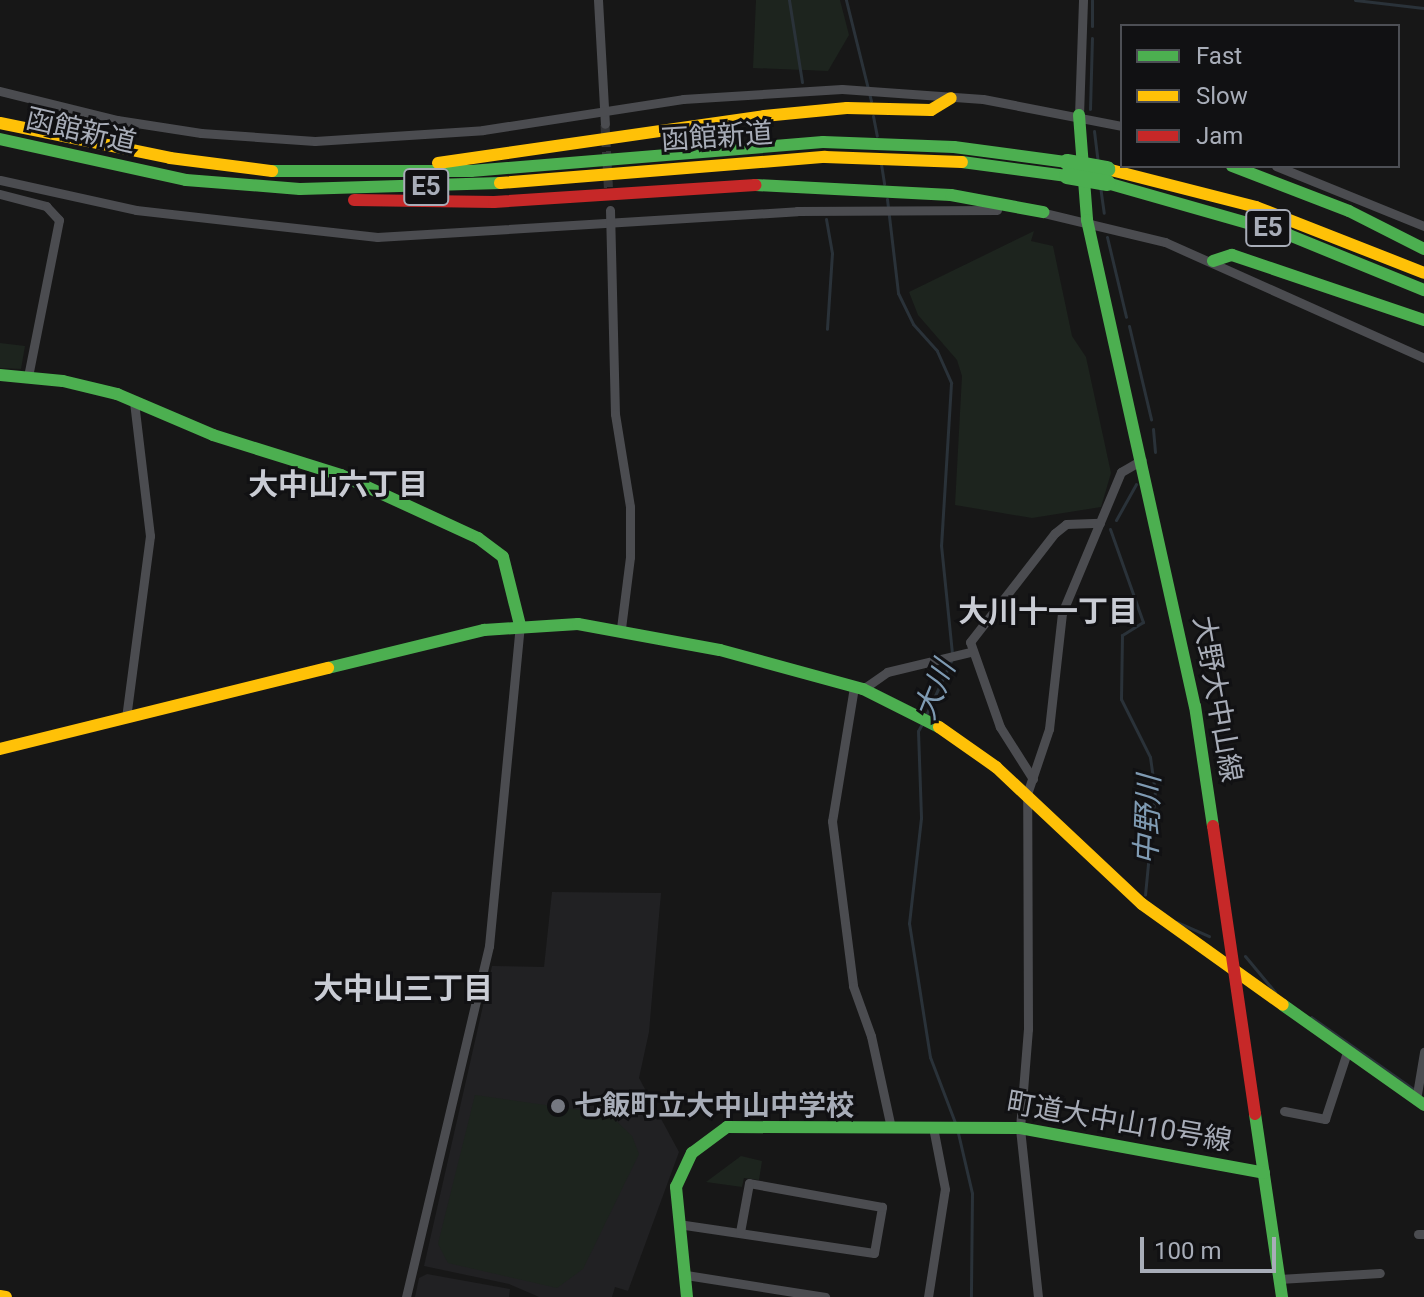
<!DOCTYPE html>
<meta charset="utf-8">
<style>
body{margin:0}
#map{position:relative;width:1424px;height:1297px;overflow:hidden;background:#171717;font-family:Roboto,"Noto Sans JP",sans-serif}
div>[style]{position:absolute}
[style*='--x']{left:calc(var(--x)*1px);top:calc(var(--y)*1px);width:calc(var(--w)*1px);rotate:calc(var(--a)*1deg)}
.built>*{inset:0;background:#212123}
.green>*{inset:0;background:#1d241e}
.stream>*{height:3px;margin:-1.5px;padding:0 1.5px;transform-origin:1.5px;border-radius:1.5px;background:#2a3239}
.street-tunnel>*{height:9px;margin-top:-4.5px;transform-origin:0;background:repeating-linear-gradient(90deg,#343537 0 9px,transparent 0 13.5px)}
.street>*{height:9px;margin:-4.5px;padding:0 4.5px;transform-origin:4.5px;border-radius:4.5px;background:#4b4c50}
.fast>*{height:12px;margin:-6px;padding:0 6px;transform-origin:6px;border-radius:6px;background:#4caf50}
.slow>*{height:12px;margin:-6px;padding:0 6px;transform-origin:6px;border-radius:6px;background:#ffc107}
.jam>*{height:12px;margin:-6px;padding:0 6px;transform-origin:6px;border-radius:6px;background:#c62828}
.fast-bridge>*{height:16px;margin:-8px;padding:0 8px;transform-origin:8px;border-radius:8px;background:#4caf50}
.dots>*{width:22px;height:22px;translate:-50% -50%;box-sizing:border-box;border:4px solid #111113;border-radius:50%}
span{translate:-50% -50%;white-space:nowrap;text-align:center;line-height:1.15;-webkit-text-stroke:6px #111113;paint-order:stroke}
.shield-label span{padding:2px 6px;background:#111113;border:2px solid;border-radius:6px;-webkit-text-stroke-width:0}
.shield-label{font-size:26px;color:#a8adb8;font-weight:700}
.street-label{font-size:28px;color:#a8adb8}
.poi-label{font-size:28px;color:#a8adb8;font-weight:700}
.left{translate:0 -50%;text-align:left}
.neighbourhood-label{font-size:30px;color:#c9ccd4;font-weight:700}
.water-label{font-size:30px;color:#7f9bb3;font-style:italic}
.legend{position:absolute;left:1120px;top:24px;width:280px;height:144px;box-sizing:border-box;background:#111113;border:2px solid #4d4f55;margin:0;padding:10px 14px;list-style:none;font-size:24px;color:#a8adb8}
.legend li{display:flex;align-items:center;gap:16px;height:40px}
.legend b{width:40px;border:2px solid #4d4f55}
.scale{position:absolute;left:1140px;top:1237px;width:136px;height:36px;box-sizing:border-box;border:4px solid #a8adb8;border-top:0;padding-left:10px;font-size:24px;line-height:28px;white-space:nowrap;color:#a8adb8;-webkit-text-stroke:6px #111113;paint-order:stroke}
</style>
<div id="map">
<div class="built">
<i style="clip-path:polygon(552px 892px,661px 893px,649px 1032px,639px 1078px,679px 1152px,628px 1291px,615px 1287px,612px 1297px,539px 1297px,509px 1284px,424px 1266px,492px 966px,544px 967px)"></i>
<i style="clip-path:polygon(427px 1274px,510px 1289px,509px 1297px,415px 1297px,419px 1278px)"></i>
</div>
<div class="green">
<i style="clip-path:polygon(756px 0,840px 0,849px 35px,828px 71px,753px 68px)"></i>
<i style="clip-path:polygon(1034px 231px,1031px 241px,1053px 246px,1072px 336px,1086px 357px,1111px 473px,1101px 507px,1032px 518px,955px 505px,962px 376px,957px 360px,918px 315px,909px 292px)"></i>
<i style="clip-path:polygon(0 343px,25px 346px,21px 369px,0 368px)"></i>
<i style="clip-path:polygon(475px 1095px,609px 1114px,632px 1136px,639px 1154px,583px 1269px,557px 1288px,448px 1263px,438px 1244px)"></i>
<i style="clip-path:polygon(741px 1156px,762px 1161px,759px 1180px,744px 1178px,742px 1187px,706px 1182px)"></i>
</div>
<div class="stream">
<i style="--x:789;--y:0;--w:83;--a:81"></i>
<i style="--x:846;--y:0;--w:104;--a:76.1"></i>
<i style="--x:1355;--y:0;--w:69;--a:6.6"></i>
<i style="--x:1092;--y:26;--w:26;--a:-90"></i>
<i style="--x:1090;--y:109;--w:71;--a:-88.4"></i>
<i style="--x:873;--y:116;--w:20;--a:79"></i>
<i style="--x:1094;--y:131;--w:32;--a:83"></i>
<i style="--x:881;--y:164;--w:20;--a:81"></i>
<i style="--x:1100;--y:186;--w:27;--a:82"></i>
<i style="--x:887;--y:199;--w:95;--a:83.3"></i>
<i style="--x:898;--y:293;--w:34;--a:64"></i>
<i style="--x:913;--y:324;--w:36;--a:48"></i>
<i style="--x:937;--y:351;--w:35;--a:66"></i>
<i style="--x:951;--y:383;--w:162;--a:93.5"></i>
<i style="--x:941;--y:545;--w:109;--a:84.2"></i>
<i style="--x:826;--y:219;--w:35;--a:80"></i>
<i style="--x:832;--y:253;--w:76;--a:93.8"></i>
<i style="--x:1107;--y:237;--w:82;--a:76.6"></i>
<i style="--x:1129;--y:326;--w:96;--a:76.7"></i>
<i style="--x:1153;--y:429;--w:23;--a:85"></i>
<i style="--x:1116;--y:520;--w:41;--a:-60.9"></i>
<i style="--x:1110;--y:529;--w:99;--a:70.5"></i>
<i style="--x:1143;--y:622;--w:25;--a:148"></i>
<i style="--x:1122;--y:635;--w:64;--a:90.9"></i>
<i style="--x:1121;--y:699;--w:65;--a:63.4"></i>
<i style="--x:1150;--y:757;--w:34;--a:82"></i>
<i style="--x:1155;--y:791;--w:104;--a:95.5"></i>
<i style="--x:926;--y:715;--w:60;--a:-65.2"></i>
<i style="--x:923;--y:722;--w:10;--a:119"></i>
<i style="--x:918;--y:731;--w:87;--a:88"></i>
<i style="--x:921;--y:818;--w:106;--a:96.5"></i>
<i style="--x:909;--y:923;--w:136;--a:81.1"></i>
<i style="--x:930;--y:1057;--w:73;--a:69.1"></i>
<i style="--x:1177;--y:922;--w:35;--a:24"></i>
<i style="--x:1245;--y:956;--w:47;--a:50.2"></i>
<i style="--x:1311;--y:1017;--w:125;--a:35.2"></i>
<i style="--x:958;--y:1133;--w:62;--a:76.9"></i>
<i style="--x:972;--y:1193;--w:104;--a:90.6"></i>
</div>
<div class="street-tunnel">
<i style="--x:605;--y:124;--w:74;--a:86.9"></i>
</div>
<div class="street">
<i style="--x:598;--y:0;--w:124;--a:86.8"></i>
<i style="--x:0;--y:91;--w:121;--a:13.9"></i>
<i style="--x:117;--y:120;--w:85;--a:8.8"></i>
<i style="--x:201;--y:133;--w:114;--a:4"></i>
<i style="--x:315;--y:141;--w:168;--a:-3.7"></i>
<i style="--x:483;--y:130;--w:202;--a:-8.8"></i>
<i style="--x:683;--y:99;--w:159;--a:-3.6"></i>
<i style="--x:842;--y:89;--w:141;--a:4.1"></i>
<i style="--x:983;--y:99;--w:142;--a:11"></i>
<i style="--x:1079;--y:115;--w:115;--a:-88"></i>
<i style="--x:1276;--y:166;--w:160;--a:22.1"></i>
<i style="--x:0;--y:180;--w:139;--a:12.4"></i>
<i style="--x:136;--y:210;--w:243;--a:6.4"></i>
<i style="--x:377;--y:237;--w:421;--a:-3.5"></i>
<i style="--x:797;--y:211;--w:200;--a:-0.3"></i>
<i style="--x:0;--y:194;--w:48;--a:14.6"></i>
<i style="--x:46;--y:206;--w:19;--a:47"></i>
<i style="--x:59;--y:220;--w:160;--a:101.2"></i>
<i style="--x:610;--y:210;--w:204;--a:88.6"></i>
<i style="--x:615;--y:414;--w:94;--a:80.8"></i>
<i style="--x:630;--y:507;--w:50;--a:90"></i>
<i style="--x:630;--y:557;--w:72;--a:97.2"></i>
<i style="--x:1040;--y:212;--w:129;--a:13.5"></i>
<i style="--x:1165;--y:242;--w:284;--a:24.1"></i>
<i style="--x:854;--y:687;--w:136;--a:99.3"></i>
<i style="--x:832;--y:821;--w:166;--a:82.7"></i>
<i style="--x:853;--y:986;--w:53;--a:70.2"></i>
<i style="--x:871;--y:1036;--w:94;--a:77.7"></i>
<i style="--x:863;--y:689;--w:29;--a:-35"></i>
<i style="--x:887;--y:672;--w:85;--a:-13.5"></i>
<i style="--x:126;--y:718;--w:184;--a:-82.5"></i>
<i style="--x:150;--y:536;--w:135;--a:-96.8"></i>
<i style="--x:1033;--y:779;--w:62;--a:-122.4"></i>
<i style="--x:1000;--y:727;--w:90;--a:-109.4"></i>
<i style="--x:970;--y:642;--w:138;--a:-52.1"></i>
<i style="--x:1055;--y:533;--w:14;--a:-39"></i>
<i style="--x:1066;--y:524;--w:34;--a:-2"></i>
<i style="--x:1416;--y:1100;--w:49;--a:-80.5"></i>
<i style="--x:1284;--y:1111;--w:42;--a:11"></i>
<i style="--x:1325;--y:1119;--w:71;--a:-71.8"></i>
<i style="--x:678;--y:1224;--w:198;--a:8.4"></i>
<i style="--x:874;--y:1253;--w:47;--a:-80.1"></i>
<i style="--x:882;--y:1207;--w:135;--a:-169.8"></i>
<i style="--x:749;--y:1183;--w:50;--a:100.4"></i>
<i style="--x:1418;--y:1234;--w:6;--a:0"></i>
<i style="--x:686;--y:1275;--w:141;--a:9"></i>
<i style="--x:1279;--y:1279;--w:101;--a:-3.4"></i>
<i style="--x:406;--y:1297;--w:361;--a:-76.7"></i>
<i style="--x:489;--y:946;--w:322;--a:-84.5"></i>
<i style="--x:928;--y:1297;--w:109;--a:-81.1"></i>
<i style="--x:945;--y:1189;--w:63;--a:-101"></i>
<i style="--x:1038;--y:1297;--w:170;--a:-96.1"></i>
<i style="--x:1020;--y:1128;--w:99;--a:-85.4"></i>
<i style="--x:1028;--y:1029;--w:235;--a:-90.2"></i>
<i style="--x:1027;--y:794;--w:69;--a:-71.3"></i>
<i style="--x:1049;--y:729;--w:117;--a:-83.6"></i>
<i style="--x:1062;--y:613;--w:153;--a:-67.3"></i>
<i style="--x:1121;--y:472;--w:24;--a:-30"></i>
</div>
<div class="fast">
<i style="--x:1079;--y:115;--w:105;--a:85.6"></i>
<i style="--x:1087;--y:220;--w:498;--a:77.5"></i>
<i style="--x:1195;--y:706;--w:121;--a:81.5"></i>
<i style="--x:0;--y:139;--w:190;--a:12.4"></i>
<i style="--x:186;--y:180;--w:114;--a:4.5"></i>
<i style="--x:300;--y:189;--w:200;--a:-1.7"></i>
<i style="--x:962;--y:162;--w:106;--a:7.6"></i>
<i style="--x:1232;--y:166;--w:125;--a:21"></i>
<i style="--x:1349;--y:211;--w:84;--a:26.9"></i>
<i style="--x:272;--y:171;--w:199;--a:0"></i>
<i style="--x:471;--y:171;--w:353;--a:-4.7"></i>
<i style="--x:823;--y:142;--w:131;--a:2.2"></i>
<i style="--x:954;--y:147;--w:114;--a:7.6"></i>
<i style="--x:1107;--y:183;--w:189;--a:15.9"></i>
<i style="--x:1289;--y:235;--w:146;--a:22.2"></i>
<i style="--x:755;--y:185;--w:196;--a:2.9"></i>
<i style="--x:951;--y:195;--w:94;--a:10.5"></i>
<i style="--x:1213;--y:261;--w:20;--a:-18"></i>
<i style="--x:1232;--y:255;--w:203;--a:18.7"></i>
<i style="--x:0;--y:375;--w:63;--a:5.4"></i>
<i style="--x:63;--y:381;--w:56;--a:13.5"></i>
<i style="--x:117;--y:394;--w:104;--a:23.1"></i>
<i style="--x:213;--y:435;--w:134;--a:17.4"></i>
<i style="--x:341;--y:475;--w:151;--a:24.7"></i>
<i style="--x:478;--y:538;--w:31;--a:37"></i>
<i style="--x:503;--y:557;--w:70;--a:76"></i>
<i style="--x:328;--y:668;--w:161;--a:-13.7"></i>
<i style="--x:484;--y:630;--w:94;--a:-3.7"></i>
<i style="--x:578;--y:624;--w:144;--a:10.4"></i>
<i style="--x:720;--y:650;--w:148;--a:15.3"></i>
<i style="--x:863;--y:689;--w:85;--a:26.6"></i>
<i style="--x:1283;--y:1005;--w:173;--a:35.3"></i>
<i style="--x:1255;--y:1114;--w:185;--a:81.6"></i>
<i style="--x:687;--y:1297;--w:111;--a:-95.7"></i>
<i style="--x:676;--y:1187;--w:38;--a:-65"></i>
<i style="--x:692;--y:1153;--w:44;--a:-36.6"></i>
<i style="--x:727;--y:1127;--w:293;--a:0.2"></i>
<i style="--x:1020;--y:1128;--w:248;--a:10.4"></i>
</div>
<div class="slow">
<i style="--x:0;--y:123;--w:174;--a:11.6"></i>
<i style="--x:170;--y:158;--w:103;--a:7.3"></i>
<i style="--x:438;--y:163;--w:329;--a:-8.2"></i>
<i style="--x:764;--y:116;--w:83;--a:-5.5"></i>
<i style="--x:847;--y:108;--w:84;--a:1.4"></i>
<i style="--x:931;--y:110;--w:23;--a:-31"></i>
<i style="--x:1107;--y:169;--w:154;--a:14.3"></i>
<i style="--x:1256;--y:207;--w:180;--a:21.4"></i>
<i style="--x:500;--y:183;--w:326;--a:-4.6"></i>
<i style="--x:825;--y:157;--w:137;--a:2.1"></i>
<i style="--x:939;--y:727;--w:70;--a:35.1"></i>
<i style="--x:996;--y:767;--w:200;--a:43.2"></i>
<i style="--x:1142;--y:904;--w:173;--a:35.6"></i>
<i style="--x:0;--y:749;--w:338;--a:-13.9"></i>
<i style="--x:0;--y:1296;--w:6;--a:9"></i>
</div>
<div class="jam">
<i style="--x:354;--y:200;--w:140;--a:0.8"></i>
<i style="--x:494;--y:202;--w:262;--a:-3.7"></i>
<i style="--x:1213;--y:826;--w:291;--a:81.7"></i>
</div>
<div class="fast-bridge">
<i style="--x:1067;--y:162;--w:41;--a:9.9"></i>
<i style="--x:1067;--y:176;--w:41;--a:9.9"></i>
</div>
<div class="dots">
<i style="left:558px;top:1106px;background:#757880"></i>
</div>
<div class="shield-label">
<span style="left:426px;top:187px">E5</span>
<span style="left:1268px;top:228px">E5</span>
</div>
<div class="street-label">
<span style="left:81px;top:131px;rotate:13deg">函館新道</span>
<span style="left:717px;top:137px;rotate:-4deg">函館新道</span>
<span style="left:1217px;top:699px;rotate:80deg">大野大中山線</span>
<span style="left:1119px;top:1122px;rotate:10deg">町道大中山10号線</span>
</div>
<div class="poi-label">
<span class="left" style="left:574px;top:1106px">七飯町立大中山中学校</span>
</div>
<div class="neighbourhood-label">
<span style="left:338px;top:485px">大中山六丁目</span>
<span style="left:1048px;top:612px">大川十一丁目</span>
<span style="left:403px;top:989px">大中山三丁目</span>
</div>
<div class="water-label">
<span style="left:935px;top:690px;rotate:-68deg">大川</span>
<span style="left:1148px;top:820px;rotate:-88deg">中野川</span>
</div>
<ul class="legend">
<li><b style="height:10px;background:#4caf50"></b>Fast</li>
<li><b style="height:10px;background:#ffc107"></b>Slow</li>
<li><b style="height:10px;background:#c62828"></b>Jam</li>
</ul>
<div class="scale">100 m</div>
</div>
